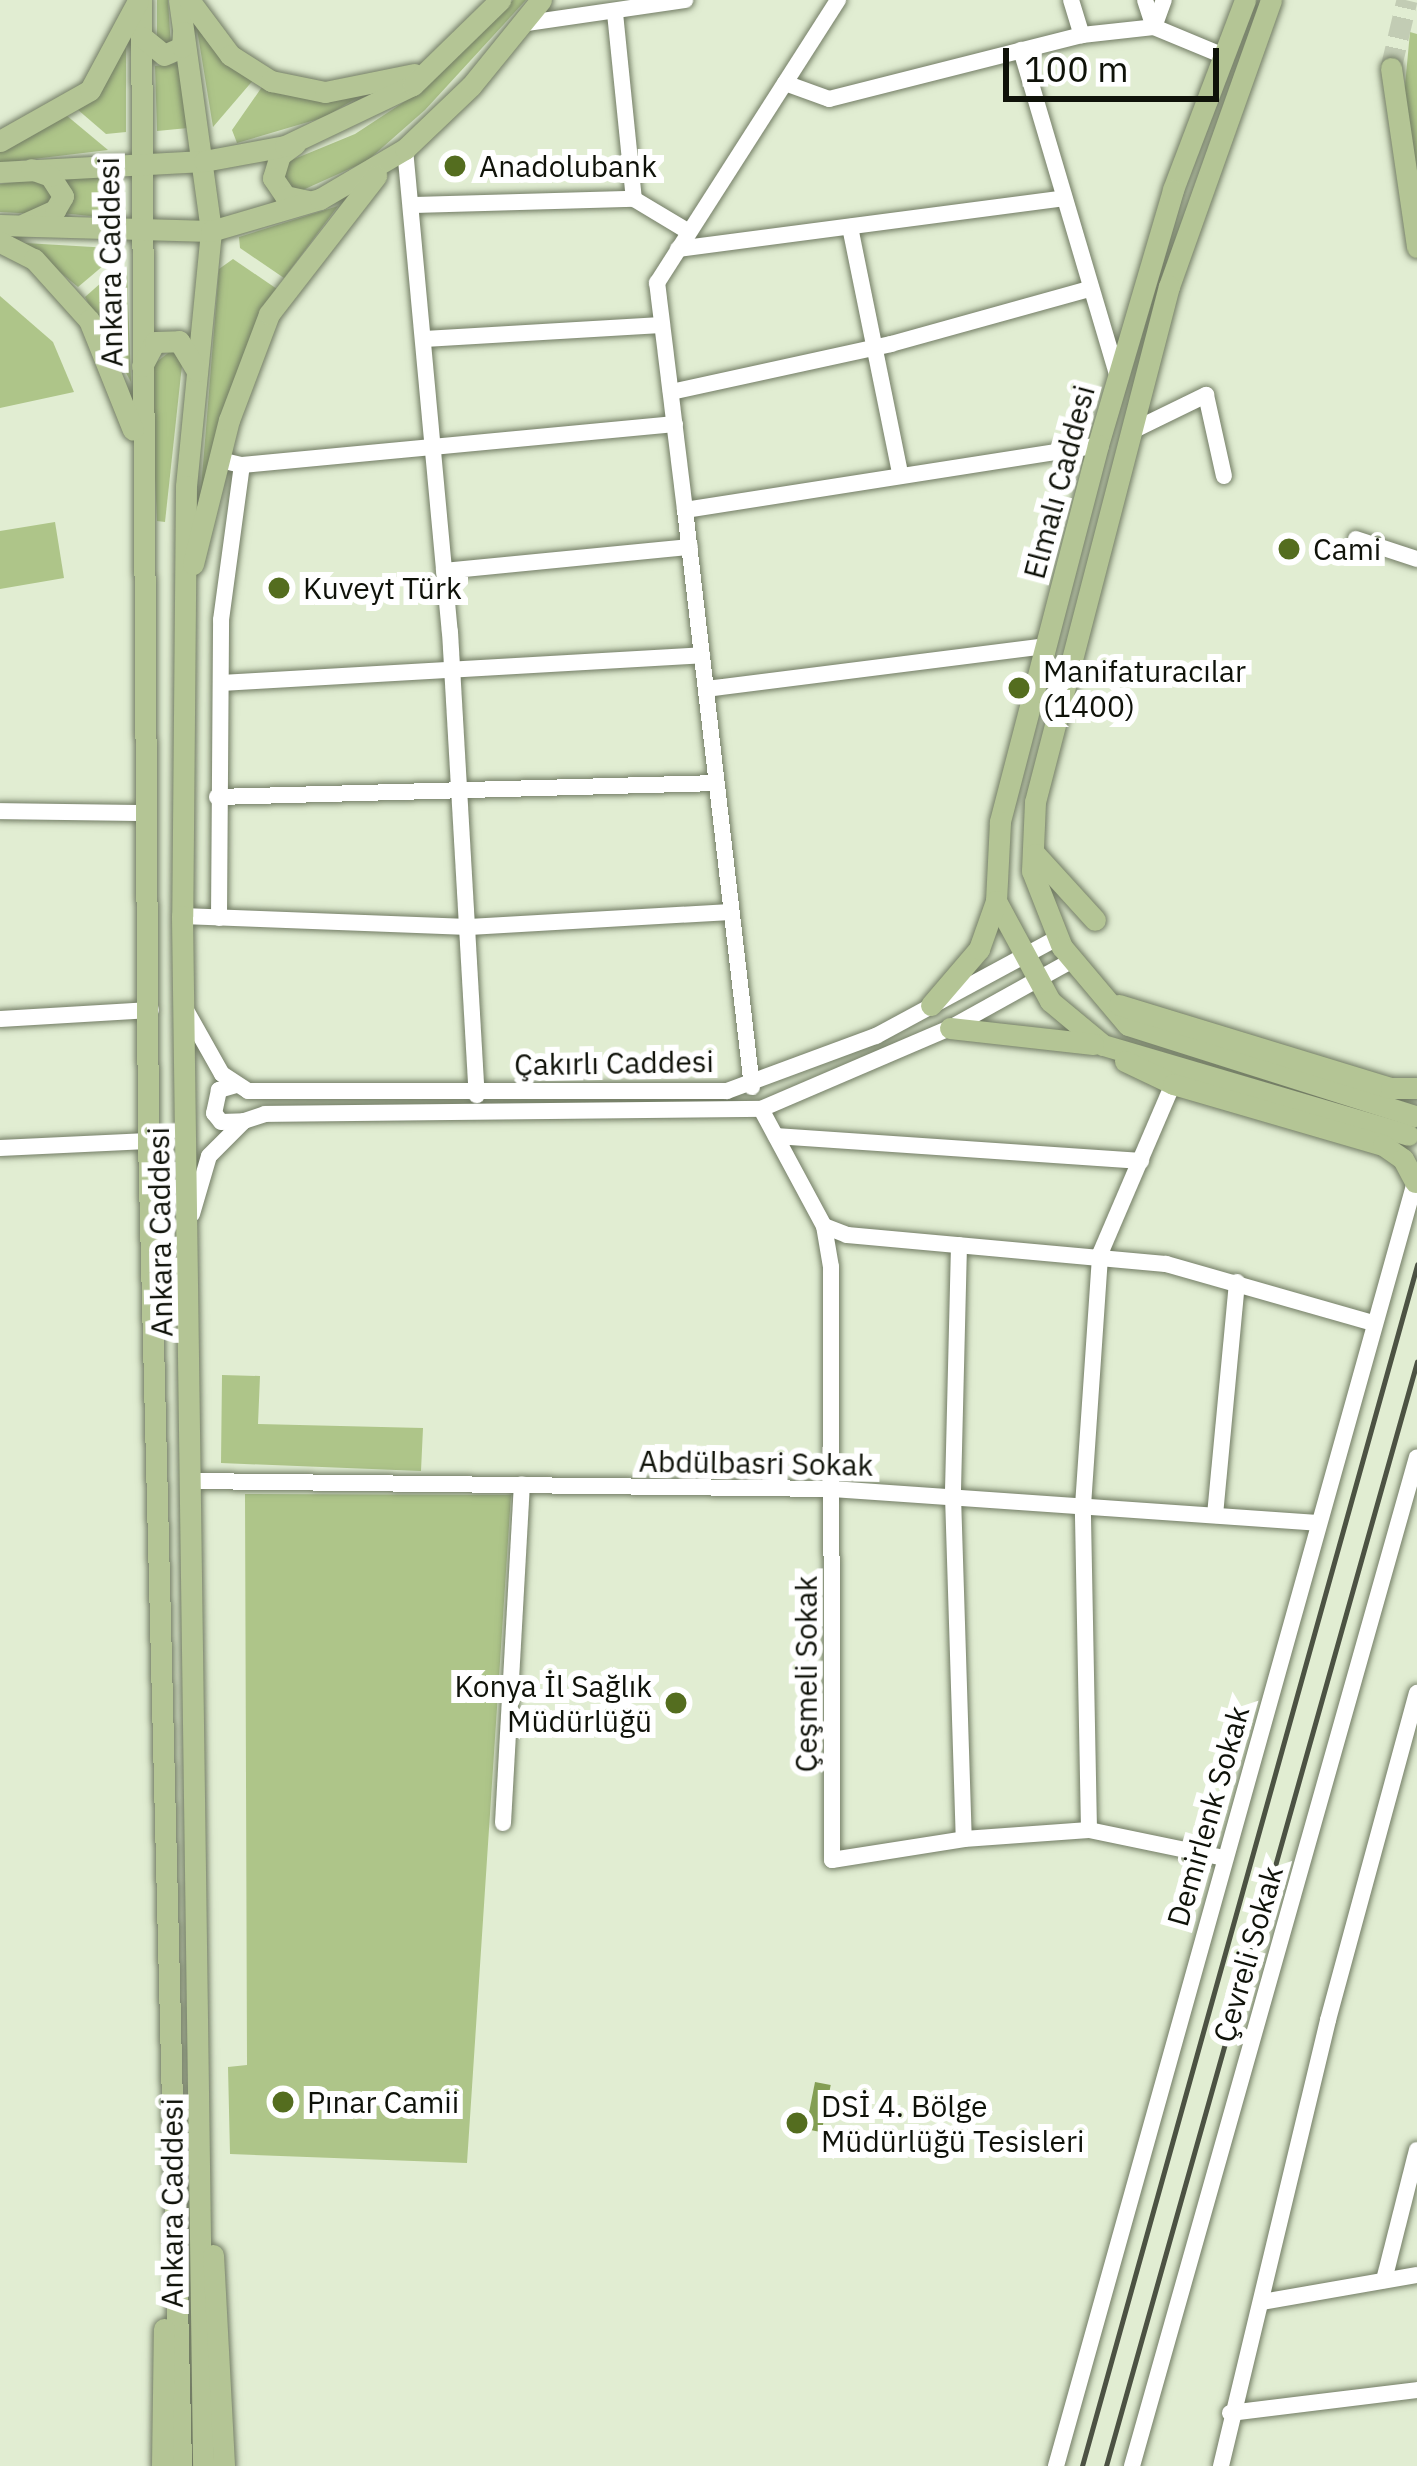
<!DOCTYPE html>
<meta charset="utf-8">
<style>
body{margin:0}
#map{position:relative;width:1417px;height:2466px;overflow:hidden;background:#e1edd2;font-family:"IBM Plex Sans",sans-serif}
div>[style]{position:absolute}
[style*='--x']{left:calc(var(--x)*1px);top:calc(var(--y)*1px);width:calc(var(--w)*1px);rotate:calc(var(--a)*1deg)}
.green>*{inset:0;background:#aec589}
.water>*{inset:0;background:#839e53;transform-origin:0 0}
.major-tunnel>*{height:21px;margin-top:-10.5px;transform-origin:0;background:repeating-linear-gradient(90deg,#c2ccb4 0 21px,transparent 0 31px)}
.roads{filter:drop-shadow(0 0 3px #727c64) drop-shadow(0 0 3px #727c64)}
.minor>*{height:16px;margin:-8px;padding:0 8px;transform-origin:8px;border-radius:8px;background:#fff}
.major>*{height:21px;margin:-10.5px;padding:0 10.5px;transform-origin:10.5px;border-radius:10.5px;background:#b4c595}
.rail>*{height:4.5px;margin:-2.25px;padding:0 2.25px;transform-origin:2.25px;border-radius:2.25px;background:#4c5243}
.dots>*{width:33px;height:33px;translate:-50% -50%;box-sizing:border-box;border:6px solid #fff;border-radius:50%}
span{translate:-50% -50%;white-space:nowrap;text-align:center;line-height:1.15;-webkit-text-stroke:12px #fff;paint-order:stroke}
.poi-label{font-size:30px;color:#0f1209}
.left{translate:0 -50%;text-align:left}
.right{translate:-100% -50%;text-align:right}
.street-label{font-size:30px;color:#0f1209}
.scale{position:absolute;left:1003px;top:48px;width:216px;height:54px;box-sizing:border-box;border:6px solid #0f1209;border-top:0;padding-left:15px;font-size:36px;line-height:42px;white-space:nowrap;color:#0f1209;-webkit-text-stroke:9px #fff;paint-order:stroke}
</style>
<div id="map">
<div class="green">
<i style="clip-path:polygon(157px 0,168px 0,171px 48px,157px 36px)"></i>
<i style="clip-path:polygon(513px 0,526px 0,425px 110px,367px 161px,294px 194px,281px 174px,287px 162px,355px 134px,413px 96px)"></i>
<i style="clip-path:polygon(197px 25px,255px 78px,213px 127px,197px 29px)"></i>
<i style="clip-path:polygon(1410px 32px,1417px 34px,1417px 189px,1404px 96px)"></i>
<i style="clip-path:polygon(126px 48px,126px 132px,106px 134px,77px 109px)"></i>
<i style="clip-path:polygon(178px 63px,188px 128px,157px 131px,155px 66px)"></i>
<i style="clip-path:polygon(264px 84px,322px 99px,358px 97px,325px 117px,237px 143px,232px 130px)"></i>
<i style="clip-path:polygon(66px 115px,108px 150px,0 163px,0 146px)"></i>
<i style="clip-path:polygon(108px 173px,110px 218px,61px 213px,64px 177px)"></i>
<i style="clip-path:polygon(40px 179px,55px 196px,37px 214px,0 212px,0 184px)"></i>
<i style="clip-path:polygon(338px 206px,284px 278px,240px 248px,239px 237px)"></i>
<i style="clip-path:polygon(25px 243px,110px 248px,110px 260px,78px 287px)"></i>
<i style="clip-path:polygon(233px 259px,277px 289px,200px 502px,219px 269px)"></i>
<i style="clip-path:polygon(119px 267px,127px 267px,131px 382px,85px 297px)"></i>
<i style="clip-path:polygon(0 296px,53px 342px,74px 392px,0 408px)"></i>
<i style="clip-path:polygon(172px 350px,182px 365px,165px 522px,157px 521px,150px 367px)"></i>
<i style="clip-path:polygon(55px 522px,64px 578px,0 589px,0 531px)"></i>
<i style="clip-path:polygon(222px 1375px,260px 1376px,258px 1424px,423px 1428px,421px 1471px,221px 1463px)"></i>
<i style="clip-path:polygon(245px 1494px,511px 1495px,467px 2163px,230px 2154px,228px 2067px,247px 2065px)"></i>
</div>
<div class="water">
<i style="left:815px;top:2082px;width:16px;height:48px;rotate:11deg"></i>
</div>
<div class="major-tunnel">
<i style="--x:1391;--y:68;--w:70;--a:-76.8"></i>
</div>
<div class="roads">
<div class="minor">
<i style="--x:1071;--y:0;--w:37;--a:73"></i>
<i style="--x:1145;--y:0;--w:28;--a:72"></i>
<i style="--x:1154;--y:27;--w:29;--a:-70"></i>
<i style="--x:615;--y:13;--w:187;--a:84.2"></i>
<i style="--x:521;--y:24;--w:166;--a:-8.3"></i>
<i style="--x:1021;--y:50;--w:341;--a:73.5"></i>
<i style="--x:785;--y:83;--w:47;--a:20"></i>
<i style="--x:829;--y:99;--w:261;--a:-14.2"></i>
<i style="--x:1082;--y:35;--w:72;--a:-6.3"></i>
<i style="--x:1154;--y:27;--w:76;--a:22.5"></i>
<i style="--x:405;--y:149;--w:485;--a:84.7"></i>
<i style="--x:450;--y:632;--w:464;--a:86.7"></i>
<i style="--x:414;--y:205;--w:220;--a:-1.6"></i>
<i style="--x:634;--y:199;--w:64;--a:31"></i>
<i style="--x:850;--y:227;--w:251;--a:78.5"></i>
<i style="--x:678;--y:249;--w:388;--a:-7.5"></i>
<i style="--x:424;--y:339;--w:238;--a:-3.4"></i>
<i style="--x:671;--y:392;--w:225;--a:-12.3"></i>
<i style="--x:891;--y:344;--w:205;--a:-15.5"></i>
<i style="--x:1130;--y:432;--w:85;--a:-26"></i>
<i style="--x:1206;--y:395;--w:83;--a:77.5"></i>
<i style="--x:220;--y:460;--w:23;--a:13"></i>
<i style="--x:242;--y:465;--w:435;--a:-5.4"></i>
<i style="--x:685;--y:510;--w:229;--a:-97"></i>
<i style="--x:657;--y:283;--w:336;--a:-57.4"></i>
<i style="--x:1356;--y:539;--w:64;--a:18.2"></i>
<i style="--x:444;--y:571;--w:247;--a:-5.6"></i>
<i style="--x:221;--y:683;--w:482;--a:-3.3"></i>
<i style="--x:706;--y:689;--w:344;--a:-7.2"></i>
<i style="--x:217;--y:797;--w:499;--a:-1.6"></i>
<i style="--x:0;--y:811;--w:148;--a:0.8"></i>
<i style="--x:182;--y:916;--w:287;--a:2.2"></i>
<i style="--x:469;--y:927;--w:262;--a:-3.3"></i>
<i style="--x:219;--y:918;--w:298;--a:-89.6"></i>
<i style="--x:221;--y:620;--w:156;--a:-82.3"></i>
<i style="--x:187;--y:1012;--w:71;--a:60.6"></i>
<i style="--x:222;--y:1074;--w:31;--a:33"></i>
<i style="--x:248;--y:1091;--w:479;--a:0"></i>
<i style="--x:727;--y:1091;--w:159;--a:-20.3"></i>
<i style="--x:876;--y:1036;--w:206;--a:-28.4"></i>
<i style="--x:0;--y:1019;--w:151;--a:-3.4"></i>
<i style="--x:236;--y:1085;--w:18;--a:164"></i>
<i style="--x:219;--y:1090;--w:24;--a:102"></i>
<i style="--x:214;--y:1113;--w:11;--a:52"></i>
<i style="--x:221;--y:1122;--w:23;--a:-2"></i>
<i style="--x:752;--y:1087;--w:581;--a:-96.62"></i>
<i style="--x:685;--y:510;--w:418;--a:-8.9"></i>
<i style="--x:761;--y:1109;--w:133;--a:61.7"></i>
<i style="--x:824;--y:1226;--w:42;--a:80.3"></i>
<i style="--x:831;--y:1267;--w:593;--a:89.9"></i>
<i style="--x:832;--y:1860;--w:134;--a:-9"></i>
<i style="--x:964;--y:1839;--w:125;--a:-4.1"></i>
<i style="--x:1089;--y:1830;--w:138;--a:11.7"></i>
<i style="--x:776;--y:1136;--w:366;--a:3.9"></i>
<i style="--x:0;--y:1148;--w:148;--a:-2.7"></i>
<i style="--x:192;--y:1214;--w:60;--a:-73.7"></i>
<i style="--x:209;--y:1156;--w:49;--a:-45"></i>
<i style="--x:244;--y:1121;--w:22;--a:-18"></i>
<i style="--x:265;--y:1114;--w:496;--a:-0.6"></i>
<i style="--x:761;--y:1109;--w:206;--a:-23.2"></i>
<i style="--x:950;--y:1028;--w:138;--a:-29"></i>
<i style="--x:824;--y:1226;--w:25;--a:21"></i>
<i style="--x:847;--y:1235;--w:320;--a:5.2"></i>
<i style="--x:1166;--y:1264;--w:215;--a:15.9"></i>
<i style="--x:959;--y:1245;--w:251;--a:91.4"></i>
<i style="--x:953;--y:1496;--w:343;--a:88.2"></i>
<i style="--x:193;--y:1481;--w:640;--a:0.72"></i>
<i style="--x:833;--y:1489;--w:485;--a:4"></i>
<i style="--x:1215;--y:1515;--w:234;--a:-84.6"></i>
<i style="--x:503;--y:1823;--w:339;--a:-86.8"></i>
<i style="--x:1089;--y:1830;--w:324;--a:-91.1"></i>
<i style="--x:1083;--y:1506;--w:253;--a:-86.1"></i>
<i style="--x:1100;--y:1254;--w:185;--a:-66.8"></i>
<i style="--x:1384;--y:2280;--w:134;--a:-75.8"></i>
<i style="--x:1262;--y:2302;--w:157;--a:-9.9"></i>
<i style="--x:1230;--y:2413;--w:188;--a:-7"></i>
<i style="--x:1056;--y:2466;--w:1333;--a:-74.38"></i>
<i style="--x:1132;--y:2466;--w:1048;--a:-74.23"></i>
<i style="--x:1221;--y:2466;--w:459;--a:-76.5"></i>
<i style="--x:1328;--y:2020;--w:339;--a:-74.8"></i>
</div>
<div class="major">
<i style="--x:141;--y:0;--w:1141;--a:89.65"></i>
<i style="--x:148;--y:1141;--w:1325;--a:88.57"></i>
<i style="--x:179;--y:0;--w:233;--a:82.1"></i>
<i style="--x:211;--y:231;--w:256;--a:95.6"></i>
<i style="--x:186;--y:486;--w:430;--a:90.5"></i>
<i style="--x:182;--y:916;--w:1550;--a:89.22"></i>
<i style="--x:189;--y:0;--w:69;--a:53.3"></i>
<i style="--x:230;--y:55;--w:49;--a:32.4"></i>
<i style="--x:271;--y:81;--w:55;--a:11.5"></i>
<i style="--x:325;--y:92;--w:91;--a:-11.4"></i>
<i style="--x:1245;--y:0;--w:203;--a:110.8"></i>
<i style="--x:1173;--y:190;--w:266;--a:106.4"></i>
<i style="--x:1098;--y:445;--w:390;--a:104.6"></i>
<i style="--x:1000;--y:822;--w:79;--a:92.9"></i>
<i style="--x:996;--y:901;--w:114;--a:61.6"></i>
<i style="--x:1050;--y:1001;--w:69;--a:39.7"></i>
<i style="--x:1103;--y:1045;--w:318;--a:16.4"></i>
<i style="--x:1271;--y:0;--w:304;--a:109.6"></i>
<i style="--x:1169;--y:286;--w:533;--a:104.56"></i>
<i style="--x:1035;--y:802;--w:69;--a:92.5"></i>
<i style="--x:1032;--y:871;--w:82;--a:68.5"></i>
<i style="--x:1062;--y:947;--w:102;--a:49.8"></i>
<i style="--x:1128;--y:1025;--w:301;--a:17.6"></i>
<i style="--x:142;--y:37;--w:28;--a:39"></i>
<i style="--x:164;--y:55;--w:20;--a:-24"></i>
<i style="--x:182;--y:47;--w:15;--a:-86"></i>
<i style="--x:1391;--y:68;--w:181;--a:81.7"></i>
<i style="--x:0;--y:141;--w:103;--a:-29.5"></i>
<i style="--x:90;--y:90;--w:101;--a:-61.7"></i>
<i style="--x:295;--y:144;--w:19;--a:144"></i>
<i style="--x:280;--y:155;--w:24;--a:107"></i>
<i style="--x:273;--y:178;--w:22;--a:56"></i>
<i style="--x:285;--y:196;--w:25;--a:12"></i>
<i style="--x:0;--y:172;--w:204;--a:-3.1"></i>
<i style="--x:204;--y:161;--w:82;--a:-10.5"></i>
<i style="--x:285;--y:146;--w:142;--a:-25.5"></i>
<i style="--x:413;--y:85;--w:122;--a:-44.3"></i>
<i style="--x:24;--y:224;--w:34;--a:-24"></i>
<i style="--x:55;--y:210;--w:16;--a:-60"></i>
<i style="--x:63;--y:196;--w:24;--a:-123"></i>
<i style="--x:50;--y:176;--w:20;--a:-160"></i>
<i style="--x:0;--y:225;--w:211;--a:1.6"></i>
<i style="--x:211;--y:231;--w:114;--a:-16.4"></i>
<i style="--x:320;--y:199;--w:99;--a:-30.5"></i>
<i style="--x:405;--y:149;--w:91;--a:-43.7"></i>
<i style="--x:471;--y:86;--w:111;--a:-50.9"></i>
<i style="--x:0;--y:242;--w:38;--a:27"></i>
<i style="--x:34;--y:259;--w:82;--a:48"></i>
<i style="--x:89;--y:320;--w:118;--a:68.2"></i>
<i style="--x:142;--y:366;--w:27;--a:-62"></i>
<i style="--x:155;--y:342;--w:24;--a:-2"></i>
<i style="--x:179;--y:341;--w:35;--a:59"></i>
<i style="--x:193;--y:564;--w:148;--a:-76"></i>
<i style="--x:229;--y:420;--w:113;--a:-69.3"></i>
<i style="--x:269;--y:314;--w:175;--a:-52.2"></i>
<i style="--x:1035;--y:854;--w:89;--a:47.7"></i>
<i style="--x:931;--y:1005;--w:74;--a:-49.4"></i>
<i style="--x:979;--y:949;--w:51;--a:-70.5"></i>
<i style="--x:1119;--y:1005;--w:284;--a:17"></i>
<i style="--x:1391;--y:1088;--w:26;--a:0"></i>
<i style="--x:950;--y:1028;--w:144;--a:6.4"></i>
<i style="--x:1125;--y:1061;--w:53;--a:25.6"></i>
<i style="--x:1173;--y:1084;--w:219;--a:16.2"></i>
<i style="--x:1383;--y:1145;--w:24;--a:35"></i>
<i style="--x:1403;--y:1159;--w:26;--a:62"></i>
<i style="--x:213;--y:2255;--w:211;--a:87"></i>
<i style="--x:162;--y:2466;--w:137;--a:-89.2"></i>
</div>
</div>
<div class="rail">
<i style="--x:1082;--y:2466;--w:1247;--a:-74.41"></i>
<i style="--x:1106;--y:2466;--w:1147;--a:-74.27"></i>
</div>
<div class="dots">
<i style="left:455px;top:166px;background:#546d1f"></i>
<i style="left:1289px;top:549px;background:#546d1f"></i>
<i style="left:279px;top:588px;background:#546d1f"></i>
<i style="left:1019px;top:688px;background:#546d1f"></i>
<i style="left:676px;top:1703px;background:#546d1f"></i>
<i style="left:283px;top:2102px;background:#546d1f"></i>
<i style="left:797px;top:2123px;background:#546d1f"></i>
</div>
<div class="poi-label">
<span class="left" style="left:479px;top:166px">Anadolubank</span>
<span class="left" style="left:1313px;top:549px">Cami</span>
<span class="left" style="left:303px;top:588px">Kuveyt Türk</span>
<span class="left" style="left:1043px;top:688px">Manifaturacılar<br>(1400)</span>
<span class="right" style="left:652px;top:1703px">Konya İl Sağlık<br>Müdürlüğü</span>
<span class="left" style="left:307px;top:2102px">Pınar Camii</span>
<span class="left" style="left:821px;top:2123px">DSİ 4. Bölge<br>Müdürlüğü Tesisleri</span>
</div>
<div class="street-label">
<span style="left:110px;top:262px;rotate:-91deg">Ankara Caddesi</span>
<span style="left:1059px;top:482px;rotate:-75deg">Elmalı Caddesi</span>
<span style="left:614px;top:1063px;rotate:-1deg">Çakırlı Caddesi</span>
<span style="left:160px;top:1232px;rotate:-91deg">Ankara Caddesi</span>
<span style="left:756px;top:1463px;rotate:1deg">Abdülbasri Sokak</span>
<span style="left:806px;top:1674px;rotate:-90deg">Çeşmeli Sokak</span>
<span style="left:1208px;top:1816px;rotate:-74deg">Demirlenk Sokak</span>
<span style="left:1248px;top:1954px;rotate:-74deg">Çevreli Sokak</span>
<span style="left:172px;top:2203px;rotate:-90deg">Ankara Caddesi</span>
</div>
<div class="scale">100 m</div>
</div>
